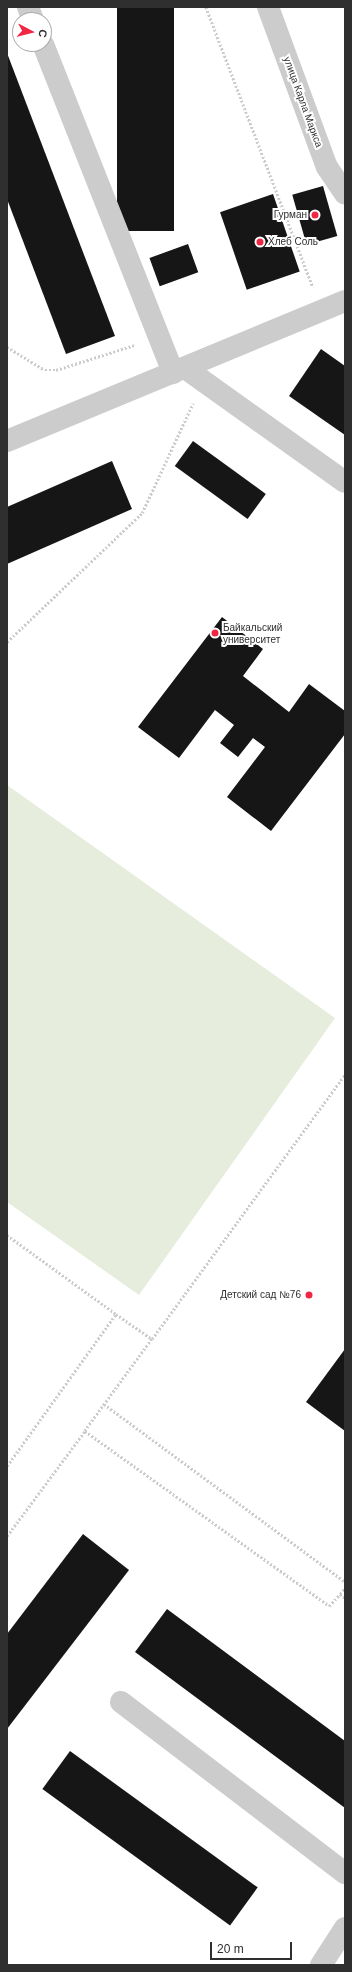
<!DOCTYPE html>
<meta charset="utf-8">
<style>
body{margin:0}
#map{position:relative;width:352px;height:1972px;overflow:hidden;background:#fff;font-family:Arial,sans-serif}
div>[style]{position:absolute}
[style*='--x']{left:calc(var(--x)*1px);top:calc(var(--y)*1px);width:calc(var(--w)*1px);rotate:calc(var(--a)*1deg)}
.green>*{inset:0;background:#e6eddc}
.building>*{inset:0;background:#161616;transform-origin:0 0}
.path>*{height:2.5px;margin-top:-1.25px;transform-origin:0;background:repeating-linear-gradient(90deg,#ccc 0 2px,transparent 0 4px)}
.minor>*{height:22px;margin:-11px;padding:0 11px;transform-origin:11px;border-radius:11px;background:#ccc}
.dots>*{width:11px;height:11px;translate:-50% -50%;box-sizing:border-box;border:2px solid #fff;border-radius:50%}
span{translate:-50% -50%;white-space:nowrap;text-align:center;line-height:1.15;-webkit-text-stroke:4px #fff;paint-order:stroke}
.street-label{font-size:10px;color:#2f2f2f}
.poi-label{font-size:10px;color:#2f2f2f}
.right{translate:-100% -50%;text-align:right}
.left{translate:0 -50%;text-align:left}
.frame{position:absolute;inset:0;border:8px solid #2f2f2f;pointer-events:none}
.north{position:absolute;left:12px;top:12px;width:40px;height:40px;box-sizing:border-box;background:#fff;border:1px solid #acacac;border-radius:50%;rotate:97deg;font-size:11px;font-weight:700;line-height:16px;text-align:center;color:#2f2f2f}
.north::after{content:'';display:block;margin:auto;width:14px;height:18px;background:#ef2745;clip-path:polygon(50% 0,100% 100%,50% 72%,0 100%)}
.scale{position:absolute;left:210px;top:1942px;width:82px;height:18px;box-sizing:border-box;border:2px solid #2f2f2f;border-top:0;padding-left:5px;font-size:12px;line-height:14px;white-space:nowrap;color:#2f2f2f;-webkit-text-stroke:3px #fff;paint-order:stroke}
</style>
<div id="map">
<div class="green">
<i style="clip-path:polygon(7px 785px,335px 1018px,139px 1295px,7px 1202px)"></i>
</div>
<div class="building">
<i style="left:117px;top:7px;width:57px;height:224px"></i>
<i style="clip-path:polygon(7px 53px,115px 336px,66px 354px,7px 199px)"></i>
<i style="left:323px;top:186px;width:52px;height:32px;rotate:74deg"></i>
<i style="left:273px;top:194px;width:82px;height:56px;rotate:71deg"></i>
<i style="left:188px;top:244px;width:30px;height:41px;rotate:70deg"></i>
<i style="clip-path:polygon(321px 349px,345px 366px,345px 435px,289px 396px)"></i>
<i style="left:193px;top:441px;width:90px;height:31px;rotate:36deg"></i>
<i style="clip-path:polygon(112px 461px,132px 509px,7px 564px,7px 507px)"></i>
<i style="clip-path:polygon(222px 617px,263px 649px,243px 676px,289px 712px,309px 684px,345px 711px,345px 734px,271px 831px,227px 797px,265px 747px,253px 738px,238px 757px,220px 743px,234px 725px,215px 710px,179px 758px,138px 727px)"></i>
<i style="clip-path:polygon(345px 1349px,345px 1431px,306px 1402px)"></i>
<i style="clip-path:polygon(83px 1534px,129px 1570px,7px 1729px,7px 1634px)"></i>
<i style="clip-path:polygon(167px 1609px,345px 1741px,345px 1808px,135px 1652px)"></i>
<i style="left:70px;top:1751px;width:232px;height:47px;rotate:36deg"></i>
</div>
<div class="path">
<i style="--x:206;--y:7;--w:300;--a:69.1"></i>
<i style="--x:7;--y:347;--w:44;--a:31.2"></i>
<i style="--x:45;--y:370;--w:11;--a:0"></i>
<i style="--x:56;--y:370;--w:83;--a:-17.6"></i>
<i style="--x:7;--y:642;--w:187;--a:-43.7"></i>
<i style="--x:142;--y:513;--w:121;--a:-65.1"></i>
<i style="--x:7;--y:1235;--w:135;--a:35.9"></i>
<i style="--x:152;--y:1339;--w:114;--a:126.1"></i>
<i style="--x:85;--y:1431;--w:300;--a:35.6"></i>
<i style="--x:329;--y:1606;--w:16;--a:-47"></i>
<i style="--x:340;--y:1594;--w:6;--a:39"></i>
<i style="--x:104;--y:1404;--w:300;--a:36.4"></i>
<i style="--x:7;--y:1466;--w:187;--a:-54.4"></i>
<i style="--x:116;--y:1314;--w:44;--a:34.8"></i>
<i style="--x:152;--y:1339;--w:328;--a:-53.9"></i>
<i style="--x:7;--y:1536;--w:131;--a:-53.4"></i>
<i style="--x:340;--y:1594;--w:9;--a:-54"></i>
</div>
<div class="minor">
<i style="--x:28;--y:7;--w:14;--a:69"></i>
<i style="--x:268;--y:7;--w:171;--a:69.8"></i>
<i style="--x:327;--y:167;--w:32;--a:56"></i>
<i style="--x:43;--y:44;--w:354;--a:68.4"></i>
<i style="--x:185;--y:368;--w:196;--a:35.5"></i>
<i style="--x:7;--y:441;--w:366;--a:-22.5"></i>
<i style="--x:121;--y:1702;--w:282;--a:37.4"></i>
<i style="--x:321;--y:1965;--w:44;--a:-57"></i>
</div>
<div class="dots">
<i style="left:315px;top:215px;background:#ef2745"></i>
<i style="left:260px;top:242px;background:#ef2745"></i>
<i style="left:215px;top:633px;background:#ef2745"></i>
<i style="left:309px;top:1295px;background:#ef2745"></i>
</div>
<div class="street-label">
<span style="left:303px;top:102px;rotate:70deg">улица Карла Маркса</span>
</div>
<div class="poi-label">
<span class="right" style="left:307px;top:215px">Гурман</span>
<span class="left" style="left:268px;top:242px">Хлеб Соль</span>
<span class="left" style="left:223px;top:633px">Байкальский<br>университет</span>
<span class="right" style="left:301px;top:1295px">Детский сад №76</span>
</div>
<div class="frame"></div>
<div class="north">С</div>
<div class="scale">20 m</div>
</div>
